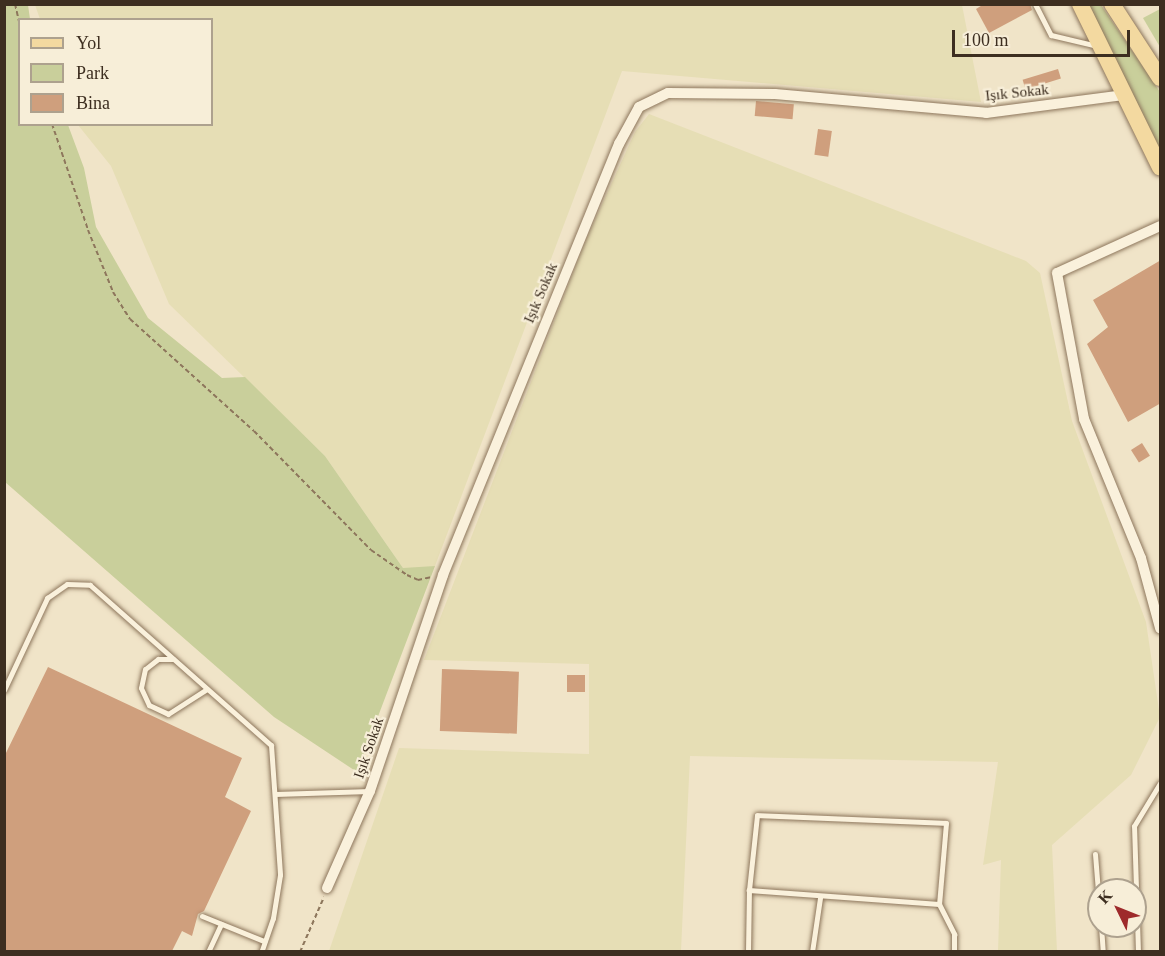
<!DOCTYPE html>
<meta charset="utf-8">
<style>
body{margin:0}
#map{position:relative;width:1165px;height:956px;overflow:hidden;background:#f0e4c8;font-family:"Times New Roman",serif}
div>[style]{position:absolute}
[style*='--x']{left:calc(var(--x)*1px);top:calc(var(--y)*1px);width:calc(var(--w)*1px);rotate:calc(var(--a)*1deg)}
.farmland>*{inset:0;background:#e6deb5}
.green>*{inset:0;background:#c9cf9b}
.building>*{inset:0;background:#cf9f7d;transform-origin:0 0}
.path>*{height:2px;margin-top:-1px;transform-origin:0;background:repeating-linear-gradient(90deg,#8d765c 0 4.5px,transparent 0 7.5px)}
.roads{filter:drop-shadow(0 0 2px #8d765c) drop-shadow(0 0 2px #8d765c)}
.lane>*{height:5px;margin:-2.5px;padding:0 2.5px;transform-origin:2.5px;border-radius:2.5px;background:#faf1dc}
.street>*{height:10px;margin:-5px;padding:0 5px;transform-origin:5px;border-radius:5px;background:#faf1dc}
.primary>*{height:16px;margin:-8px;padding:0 8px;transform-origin:8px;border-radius:8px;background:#f3d9a0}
span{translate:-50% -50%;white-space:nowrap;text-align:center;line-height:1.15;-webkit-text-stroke:4.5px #f7eed8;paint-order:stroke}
.street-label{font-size:15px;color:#3d2e20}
.frame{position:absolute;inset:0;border:6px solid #3d2e20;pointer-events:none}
.legend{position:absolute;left:18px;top:18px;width:195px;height:108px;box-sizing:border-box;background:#f7eed8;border:2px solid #ada18e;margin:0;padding:8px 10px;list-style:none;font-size:18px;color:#3d2e20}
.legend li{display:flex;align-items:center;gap:12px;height:30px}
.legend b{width:30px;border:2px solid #ada18e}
.north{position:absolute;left:1087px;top:878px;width:60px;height:60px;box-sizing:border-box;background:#f7eed8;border:2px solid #ada18e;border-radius:50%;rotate:313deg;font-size:16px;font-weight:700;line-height:24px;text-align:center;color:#3d2e20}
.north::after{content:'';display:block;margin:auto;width:21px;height:27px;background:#9e2a2b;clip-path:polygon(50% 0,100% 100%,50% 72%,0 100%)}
.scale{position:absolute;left:952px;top:30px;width:178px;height:27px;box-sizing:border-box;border:3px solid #3d2e20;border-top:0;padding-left:8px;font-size:18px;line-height:21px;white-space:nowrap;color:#3d2e20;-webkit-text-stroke:4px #f7eed8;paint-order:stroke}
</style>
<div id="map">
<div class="farmland">
<i style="clip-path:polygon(35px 5px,962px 5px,981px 102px,622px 71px,435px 566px,413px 570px,403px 568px,325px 456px,169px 304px,111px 166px,78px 125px,212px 124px,212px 20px,40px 19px)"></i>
<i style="clip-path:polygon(649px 114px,1026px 261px,1040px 273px,1072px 421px,1146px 622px,1160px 717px,1131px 775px,1052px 845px,1057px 951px,998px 951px,1001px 860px,983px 865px,998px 762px,690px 756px,681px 951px,329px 951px,399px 748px,589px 754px,589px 664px,424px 660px,584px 244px,635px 132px)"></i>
</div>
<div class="green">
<i style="clip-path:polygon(5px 4px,28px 5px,30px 19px,20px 20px,20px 124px,68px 125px,84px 168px,96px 227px,148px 318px,222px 378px,245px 377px,252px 384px,325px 456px,403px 568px,435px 566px,357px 772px,274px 717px,5px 482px)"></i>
<i style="clip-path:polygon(1089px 5px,1101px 5px,1160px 92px,1160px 150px)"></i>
<i style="clip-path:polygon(1160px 9px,1160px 47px,1143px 18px)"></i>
</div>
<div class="building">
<i style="clip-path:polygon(984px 4px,1030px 4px,1032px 10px,989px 33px,976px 9px)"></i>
<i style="left:1058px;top:69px;width:10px;height:37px;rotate:73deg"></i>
<i style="left:756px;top:101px;width:38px;height:15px;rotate:5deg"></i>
<i style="left:818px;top:129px;width:14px;height:26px;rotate:8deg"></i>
<i style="clip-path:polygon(1161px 260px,1161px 403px,1128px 422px,1087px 344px,1108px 327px,1093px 300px)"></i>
<i style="left:1142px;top:443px;width:15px;height:13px;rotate:58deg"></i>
<i style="clip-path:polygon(48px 667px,242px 758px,225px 797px,251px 811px,204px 911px,198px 914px,192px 936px,182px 931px,172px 951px,4px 951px,4px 757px)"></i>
<i style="left:442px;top:669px;width:77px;height:62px;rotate:2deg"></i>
<i style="left:567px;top:675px;width:18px;height:17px"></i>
</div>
<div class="path">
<i style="--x:15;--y:4;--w:23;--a:77"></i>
<i style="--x:52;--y:124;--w:112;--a:71.2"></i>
<i style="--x:88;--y:230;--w:67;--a:68"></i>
<i style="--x:113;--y:292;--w:32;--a:58"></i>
<i style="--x:130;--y:319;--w:167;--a:42.1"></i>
<i style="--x:254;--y:431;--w:167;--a:45.5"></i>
<i style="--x:371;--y:550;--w:44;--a:34.8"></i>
<i style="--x:407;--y:575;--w:12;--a:24"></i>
<i style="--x:418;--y:580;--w:14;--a:-12"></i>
<i style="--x:300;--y:952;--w:60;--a:-66.4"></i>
</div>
<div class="roads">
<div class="lane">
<i style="--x:1035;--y:4;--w:35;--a:63"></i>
<i style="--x:1051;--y:35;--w:47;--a:13.4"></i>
<i style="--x:173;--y:659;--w:15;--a:180"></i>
<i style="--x:158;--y:659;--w:16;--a:142"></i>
<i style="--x:145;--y:669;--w:19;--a:102"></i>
<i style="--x:141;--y:688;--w:19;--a:65"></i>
<i style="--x:149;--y:705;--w:21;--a:25"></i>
<i style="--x:168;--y:714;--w:46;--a:-32.7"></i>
<i style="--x:4;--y:690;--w:102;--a:-64.9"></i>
<i style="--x:47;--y:598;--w:24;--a:-35"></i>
<i style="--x:67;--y:584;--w:23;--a:2"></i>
<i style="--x:90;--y:585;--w:242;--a:41.5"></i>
<i style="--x:271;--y:745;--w:130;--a:86"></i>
<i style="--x:280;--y:875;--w:44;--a:99.2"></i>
<i style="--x:273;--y:918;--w:36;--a:109"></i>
<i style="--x:275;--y:794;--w:95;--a:-1.8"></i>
<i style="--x:1095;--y:854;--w:50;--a:85.4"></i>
<i style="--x:939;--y:904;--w:34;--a:63"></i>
<i style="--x:954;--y:934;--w:18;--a:90"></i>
<i style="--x:202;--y:916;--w:67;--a:22"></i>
<i style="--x:1101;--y:926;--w:26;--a:86"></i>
<i style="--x:208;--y:952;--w:31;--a:-65"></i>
<i style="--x:748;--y:952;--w:62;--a:-89.1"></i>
<i style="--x:749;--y:890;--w:75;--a:-83.9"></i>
<i style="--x:757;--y:815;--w:189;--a:2.4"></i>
<i style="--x:946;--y:823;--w:81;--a:94.9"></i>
<i style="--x:939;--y:904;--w:191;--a:-175.8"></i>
<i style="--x:812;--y:952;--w:55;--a:-81.6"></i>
<i style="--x:1138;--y:952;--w:126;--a:-91.8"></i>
<i style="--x:1134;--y:826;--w:50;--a:-58.8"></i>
</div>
<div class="street">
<i style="--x:1160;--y:226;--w:113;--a:155.5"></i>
<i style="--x:1057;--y:273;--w:148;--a:79.5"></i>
<i style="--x:1084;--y:419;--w:150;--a:67.7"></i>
<i style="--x:1141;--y:558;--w:73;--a:74.8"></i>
<i style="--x:327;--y:888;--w:106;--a:-66.1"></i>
<i style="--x:370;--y:791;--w:228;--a:-71.3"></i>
<i style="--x:443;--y:575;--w:466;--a:-67.8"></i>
<i style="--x:619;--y:144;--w:42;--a:-61.6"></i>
<i style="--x:639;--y:107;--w:32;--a:-26"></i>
<i style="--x:668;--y:93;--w:107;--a:0.5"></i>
<i style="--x:775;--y:94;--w:212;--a:5.1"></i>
<i style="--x:986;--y:113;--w:140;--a:-7.4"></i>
</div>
<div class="primary">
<i style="--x:1080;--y:4;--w:182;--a:63.9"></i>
<i style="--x:1112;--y:4;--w:88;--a:57"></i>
</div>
</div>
<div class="street-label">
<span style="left:1017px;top:93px;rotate:-6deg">Işık Sokak</span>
<span style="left:541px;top:293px;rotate:-67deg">Işık Sokak</span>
<span style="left:369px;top:748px;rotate:-71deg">Işık Sokak</span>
</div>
<div class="frame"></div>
<ul class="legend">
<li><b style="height:8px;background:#f3d9a0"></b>Yol</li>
<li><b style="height:16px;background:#c9cf9b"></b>Park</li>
<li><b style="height:16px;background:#cf9f7d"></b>Bina</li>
</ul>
<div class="north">K</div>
<div class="scale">100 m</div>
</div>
